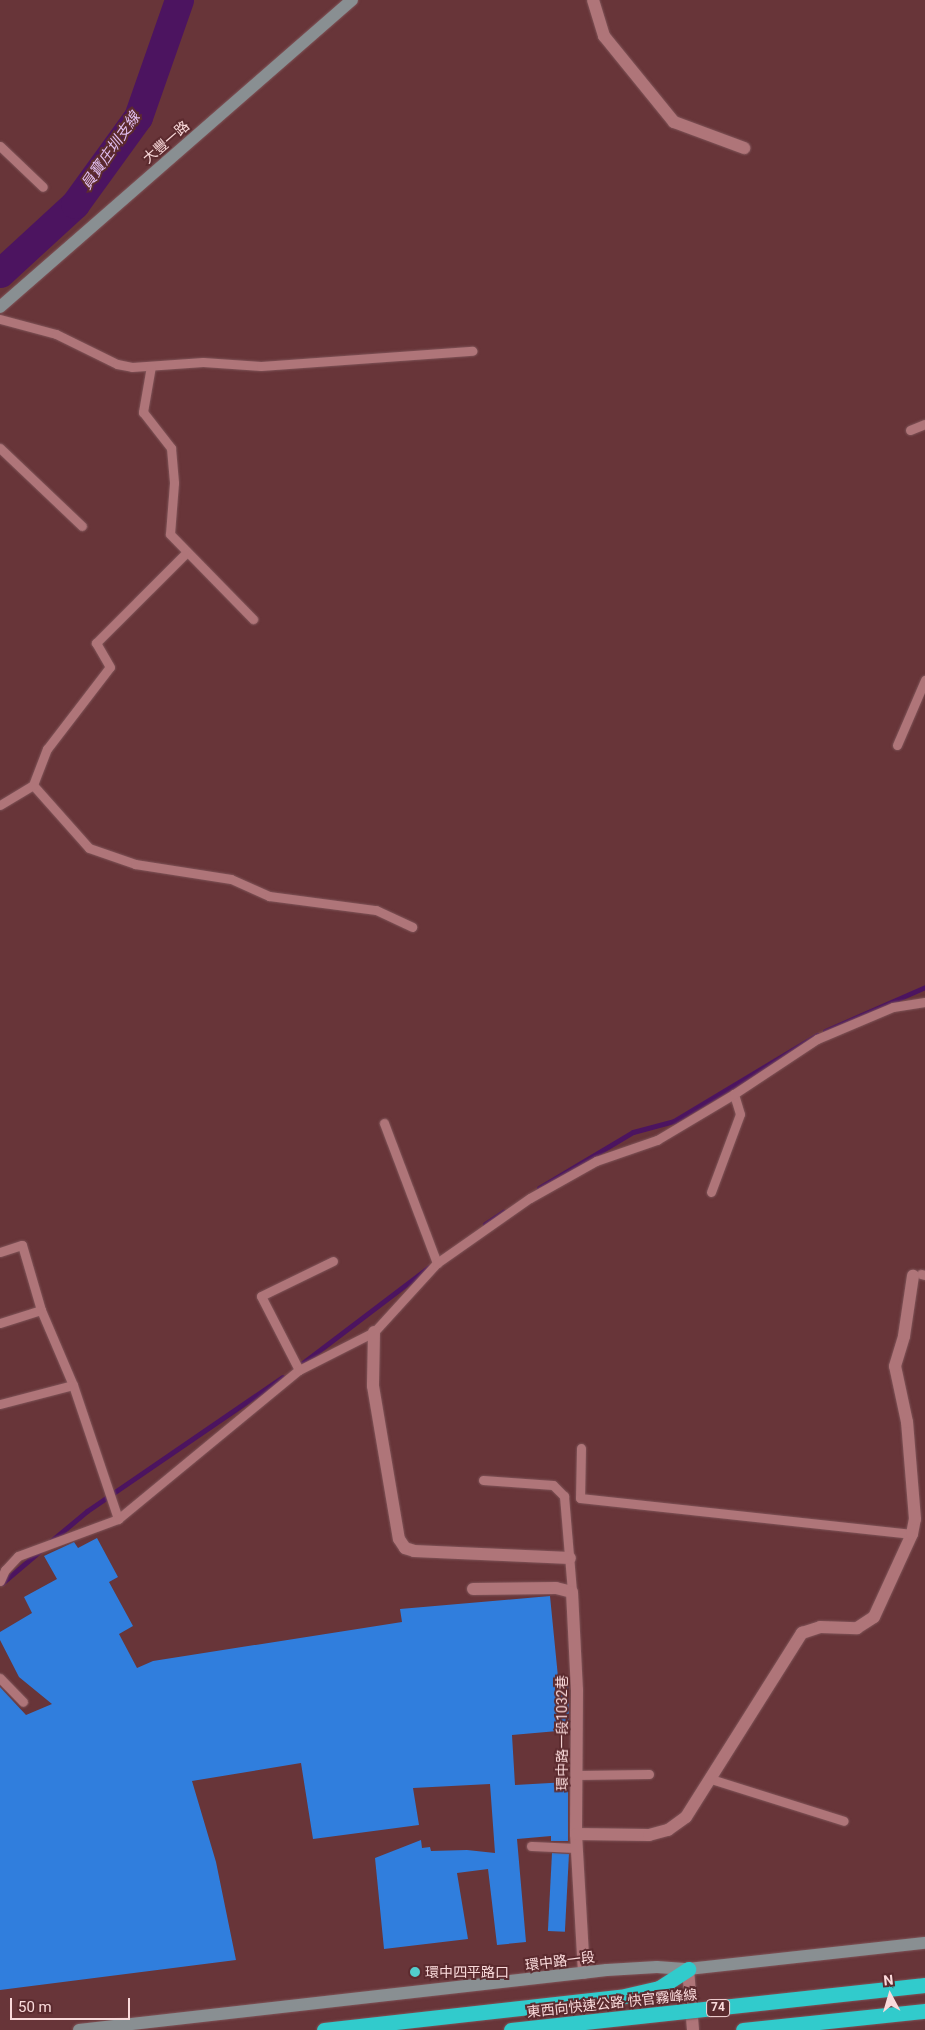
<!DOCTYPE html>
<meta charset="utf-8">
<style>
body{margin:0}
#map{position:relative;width:925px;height:2030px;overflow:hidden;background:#683539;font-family:Roboto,"Noto Sans TC",sans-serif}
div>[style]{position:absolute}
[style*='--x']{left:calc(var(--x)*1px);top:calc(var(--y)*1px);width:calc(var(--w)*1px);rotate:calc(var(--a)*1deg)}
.stream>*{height:5px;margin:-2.5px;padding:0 2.5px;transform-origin:2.5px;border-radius:2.5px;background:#4c1460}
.river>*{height:29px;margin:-14.5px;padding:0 14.5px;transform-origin:14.5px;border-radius:14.5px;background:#4c1460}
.building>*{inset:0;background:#307edd;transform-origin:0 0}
.roads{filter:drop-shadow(0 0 1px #7f5458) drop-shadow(0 0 1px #7f5458)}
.lane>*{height:9px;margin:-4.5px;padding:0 4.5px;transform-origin:4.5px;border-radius:4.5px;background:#af7579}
.street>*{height:12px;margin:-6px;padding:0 6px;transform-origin:6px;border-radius:6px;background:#af7579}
.secondary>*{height:12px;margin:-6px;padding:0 6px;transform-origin:6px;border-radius:6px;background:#898f92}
.highway>*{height:15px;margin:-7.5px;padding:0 7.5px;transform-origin:7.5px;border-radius:7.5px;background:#31cbcc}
.bridges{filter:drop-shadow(0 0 1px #7f5458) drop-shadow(0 0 1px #7f5458)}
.highway-bridge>*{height:15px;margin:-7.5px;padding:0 7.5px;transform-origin:7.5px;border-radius:7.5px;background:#31cbcc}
.dots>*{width:14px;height:14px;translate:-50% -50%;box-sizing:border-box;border:2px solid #5c2b2f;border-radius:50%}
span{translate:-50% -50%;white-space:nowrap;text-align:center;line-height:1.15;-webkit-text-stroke:4px #5c2b2f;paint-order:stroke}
.shield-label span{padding:1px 4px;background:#5c2b2f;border:1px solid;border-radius:4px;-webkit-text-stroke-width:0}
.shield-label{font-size:12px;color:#fadadb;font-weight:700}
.street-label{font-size:14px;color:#fadadb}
.poi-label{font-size:14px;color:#fadadb}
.left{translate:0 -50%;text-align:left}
.water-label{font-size:15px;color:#e1bef0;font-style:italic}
.north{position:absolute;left:865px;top:1970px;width:50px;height:50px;-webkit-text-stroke:4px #5c2b2f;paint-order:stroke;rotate:354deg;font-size:14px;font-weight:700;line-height:20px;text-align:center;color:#fadadb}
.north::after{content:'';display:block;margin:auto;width:18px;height:22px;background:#fadadb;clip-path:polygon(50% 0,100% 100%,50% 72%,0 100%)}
.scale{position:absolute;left:10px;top:1998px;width:120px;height:22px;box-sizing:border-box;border:2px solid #fadadb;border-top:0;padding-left:6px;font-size:15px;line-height:18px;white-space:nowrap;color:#fadadb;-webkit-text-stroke:4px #5c2b2f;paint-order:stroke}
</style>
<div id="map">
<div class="stream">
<i style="--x:825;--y:1031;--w:109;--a:-23.7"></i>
<i style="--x:539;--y:1188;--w:109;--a:-30.8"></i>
<i style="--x:633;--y:1132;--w:42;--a:-15"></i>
<i style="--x:674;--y:1121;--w:167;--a:-31"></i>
<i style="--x:485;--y:1224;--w:22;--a:-34"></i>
<i style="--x:296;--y:1368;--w:167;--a:-37.2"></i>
<i style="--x:51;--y:1541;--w:47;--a:-39.8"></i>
<i style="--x:87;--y:1511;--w:237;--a:-34.4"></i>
<i style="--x:2;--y:1583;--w:51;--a:-40.2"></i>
</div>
<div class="river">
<i style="--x:0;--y:273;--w:102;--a:-42.6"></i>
<i style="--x:75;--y:204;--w:107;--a:-54.1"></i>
<i style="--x:138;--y:117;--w:124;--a:-70.7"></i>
</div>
<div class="building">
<i style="clip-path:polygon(97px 1538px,118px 1577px,109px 1582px,133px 1626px,119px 1634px,137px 1668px,153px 1661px,402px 1622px,400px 1609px,550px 1596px,558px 1677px,568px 1676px,569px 1730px,512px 1735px,515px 1785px,568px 1782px,568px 1841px,551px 1841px,551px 1836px,517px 1839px,526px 1942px,497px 1945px,488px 1869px,457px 1873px,468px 1939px,384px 1949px,375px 1858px,421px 1840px,422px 1848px,430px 1847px,431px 1851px,467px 1850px,495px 1853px,490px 1784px,413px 1788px,419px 1825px,313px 1839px,301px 1763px,192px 1781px,216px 1862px,236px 1960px,0 1990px,0 1687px,26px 1715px,52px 1704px,19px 1677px,0 1640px,0 1632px,32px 1613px,24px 1597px,57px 1579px,44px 1556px,74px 1542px,78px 1548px)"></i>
<i style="left:552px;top:1853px;width:17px;height:78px;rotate:3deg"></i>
</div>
<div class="roads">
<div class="lane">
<i style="--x:0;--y:146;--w:59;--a:43.6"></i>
<i style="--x:0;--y:319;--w:58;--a:15"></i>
<i style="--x:56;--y:334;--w:68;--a:26.2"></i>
<i style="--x:117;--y:364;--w:15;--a:11"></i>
<i style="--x:132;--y:367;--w:71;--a:-4"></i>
<i style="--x:203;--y:362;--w:58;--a:3.9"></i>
<i style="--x:261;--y:366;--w:212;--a:-4.1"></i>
<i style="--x:151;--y:366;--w:47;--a:99.9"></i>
<i style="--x:143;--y:412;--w:46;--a:52.1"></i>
<i style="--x:171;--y:448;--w:35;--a:85"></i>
<i style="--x:174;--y:483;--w:51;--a:94.5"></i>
<i style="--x:170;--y:534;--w:119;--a:45.7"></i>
<i style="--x:910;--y:430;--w:16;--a:-22"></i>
<i style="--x:0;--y:448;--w:113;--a:43.6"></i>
<i style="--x:897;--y:745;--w:71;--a:-66.7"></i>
<i style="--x:33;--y:785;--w:84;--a:48.4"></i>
<i style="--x:89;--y:848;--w:49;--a:19.2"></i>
<i style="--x:135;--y:864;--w:97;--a:8.9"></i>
<i style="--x:231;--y:879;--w:42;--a:24.1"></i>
<i style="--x:269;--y:896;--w:108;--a:7.5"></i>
<i style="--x:376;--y:910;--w:40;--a:25"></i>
<i style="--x:0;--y:805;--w:39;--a:-31"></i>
<i style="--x:33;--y:785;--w:39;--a:-69"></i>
<i style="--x:47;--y:749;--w:103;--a:-52.5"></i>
<i style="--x:110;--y:667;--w:28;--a:-120"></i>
<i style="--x:96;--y:643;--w:127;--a:-45"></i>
<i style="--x:384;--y:1123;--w:150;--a:69.3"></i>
<i style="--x:711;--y:1192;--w:83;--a:-69.6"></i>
<i style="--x:740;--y:1114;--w:21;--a:-107"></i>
<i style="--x:0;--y:1252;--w:23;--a:-18"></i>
<i style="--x:22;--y:1245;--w:68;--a:73.7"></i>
<i style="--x:41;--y:1310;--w:82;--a:66.9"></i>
<i style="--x:921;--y:1274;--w:4;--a:14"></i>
<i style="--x:0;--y:1323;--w:43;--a:-17.6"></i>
<i style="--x:299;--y:1370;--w:83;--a:-117.2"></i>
<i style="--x:261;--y:1296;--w:80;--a:-25.9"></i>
<i style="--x:0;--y:1404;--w:75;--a:-14.6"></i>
<i style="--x:73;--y:1385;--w:141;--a:71.4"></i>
<i style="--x:581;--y:1448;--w:50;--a:91.1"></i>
<i style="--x:580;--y:1498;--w:334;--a:6.2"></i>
<i style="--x:483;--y:1480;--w:70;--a:4.1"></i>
<i style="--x:553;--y:1485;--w:16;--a:45"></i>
<i style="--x:564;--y:1496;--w:96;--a:85.2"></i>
<i style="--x:0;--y:1581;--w:12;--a:-66"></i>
<i style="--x:5;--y:1570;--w:19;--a:-47"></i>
<i style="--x:18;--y:1556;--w:107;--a:-20.3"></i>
<i style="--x:118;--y:1519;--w:234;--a:-39.5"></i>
<i style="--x:299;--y:1370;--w:84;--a:-26.9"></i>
<i style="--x:374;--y:1332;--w:93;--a:-47.6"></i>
<i style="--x:437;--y:1263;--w:113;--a:-35"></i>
<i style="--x:530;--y:1198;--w:76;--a:-29.3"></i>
<i style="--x:596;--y:1161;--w:65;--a:-19"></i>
<i style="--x:657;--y:1140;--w:90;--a:-30.9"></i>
<i style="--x:734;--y:1094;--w:100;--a:-33.5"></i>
<i style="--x:817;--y:1039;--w:82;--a:-22.8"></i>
<i style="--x:893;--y:1007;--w:32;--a:-9"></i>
<i style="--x:0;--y:1678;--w:33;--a:46"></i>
<i style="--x:577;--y:1775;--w:72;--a:-0.8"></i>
<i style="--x:711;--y:1779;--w:139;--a:17.5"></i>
<i style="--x:531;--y:1846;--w:46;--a:2.5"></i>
</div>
<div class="street">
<i style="--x:593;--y:0;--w:38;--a:73"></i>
<i style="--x:604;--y:36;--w:111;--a:50.9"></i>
<i style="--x:674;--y:122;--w:75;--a:20.4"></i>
<i style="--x:374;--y:1332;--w:54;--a:91.1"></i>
<i style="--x:373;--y:1386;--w:155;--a:80.4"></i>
<i style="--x:399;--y:1539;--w:11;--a:56"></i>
<i style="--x:405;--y:1548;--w:9;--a:18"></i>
<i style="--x:414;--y:1551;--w:156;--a:2.6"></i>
<i style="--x:473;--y:1589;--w:83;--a:-0.7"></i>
<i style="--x:556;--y:1588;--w:16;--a:14"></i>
<i style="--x:572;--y:1592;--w:98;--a:87.1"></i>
<i style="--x:577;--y:1690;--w:144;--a:90.4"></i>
<i style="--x:576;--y:1834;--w:139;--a:86.7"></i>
<i style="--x:576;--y:1834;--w:73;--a:0.8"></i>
<i style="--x:649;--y:1835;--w:20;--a:-15"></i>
<i style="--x:668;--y:1830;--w:22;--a:-36"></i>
<i style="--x:686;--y:1817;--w:218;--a:-57.8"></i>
<i style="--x:802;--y:1633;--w:19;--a:-18"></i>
<i style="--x:820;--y:1627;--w:37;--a:2"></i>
<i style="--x:857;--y:1628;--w:20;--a:-33"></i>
<i style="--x:874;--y:1617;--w:91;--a:-65.4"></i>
<i style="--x:912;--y:1534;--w:15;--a:-79"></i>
<i style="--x:915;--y:1519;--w:97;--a:-94.7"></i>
<i style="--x:907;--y:1422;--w:57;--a:-102.1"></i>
<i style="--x:895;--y:1366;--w:31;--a:-73"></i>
<i style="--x:904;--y:1336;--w:61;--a:-81.5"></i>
<i style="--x:688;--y:1969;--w:61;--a:85.3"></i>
</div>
<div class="secondary">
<i style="--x:0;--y:307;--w:467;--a:-41.1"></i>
<i style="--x:79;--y:2030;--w:531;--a:-6.48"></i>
<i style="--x:607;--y:1970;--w:50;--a:-3.4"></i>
<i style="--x:657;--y:1967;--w:31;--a:4"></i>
<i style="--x:688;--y:1969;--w:238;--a:-6.3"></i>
</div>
<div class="highway">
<i style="--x:324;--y:2030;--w:298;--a:-6.4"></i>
<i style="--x:620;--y:1997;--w:40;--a:-13"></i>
<i style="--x:659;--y:1988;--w:35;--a:-33"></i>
<i style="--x:743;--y:2030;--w:183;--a:-6"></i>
</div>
</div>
<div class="bridges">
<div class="highway-bridge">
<i style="--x:511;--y:2030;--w:416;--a:-6.2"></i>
</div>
</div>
<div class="dots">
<i style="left:415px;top:1972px;background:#52cdcd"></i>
</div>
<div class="shield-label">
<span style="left:718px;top:2008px">74</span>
</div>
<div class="street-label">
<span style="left:166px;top:142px;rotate:-41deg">大豐一路</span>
<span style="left:562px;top:1733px;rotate:-90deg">環中路一段1032巷</span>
<span style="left:560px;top:1961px;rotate:-7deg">環中路一段</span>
<span style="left:612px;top:2003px;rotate:-6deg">東西向快速公路 快官霧峰線</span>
</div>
<div class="poi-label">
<span class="left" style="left:425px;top:1972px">環中四平路口</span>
</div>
<div class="water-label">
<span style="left:111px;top:151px;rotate:-55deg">員寶庄圳支線</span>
</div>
<div class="north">N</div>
<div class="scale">50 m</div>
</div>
